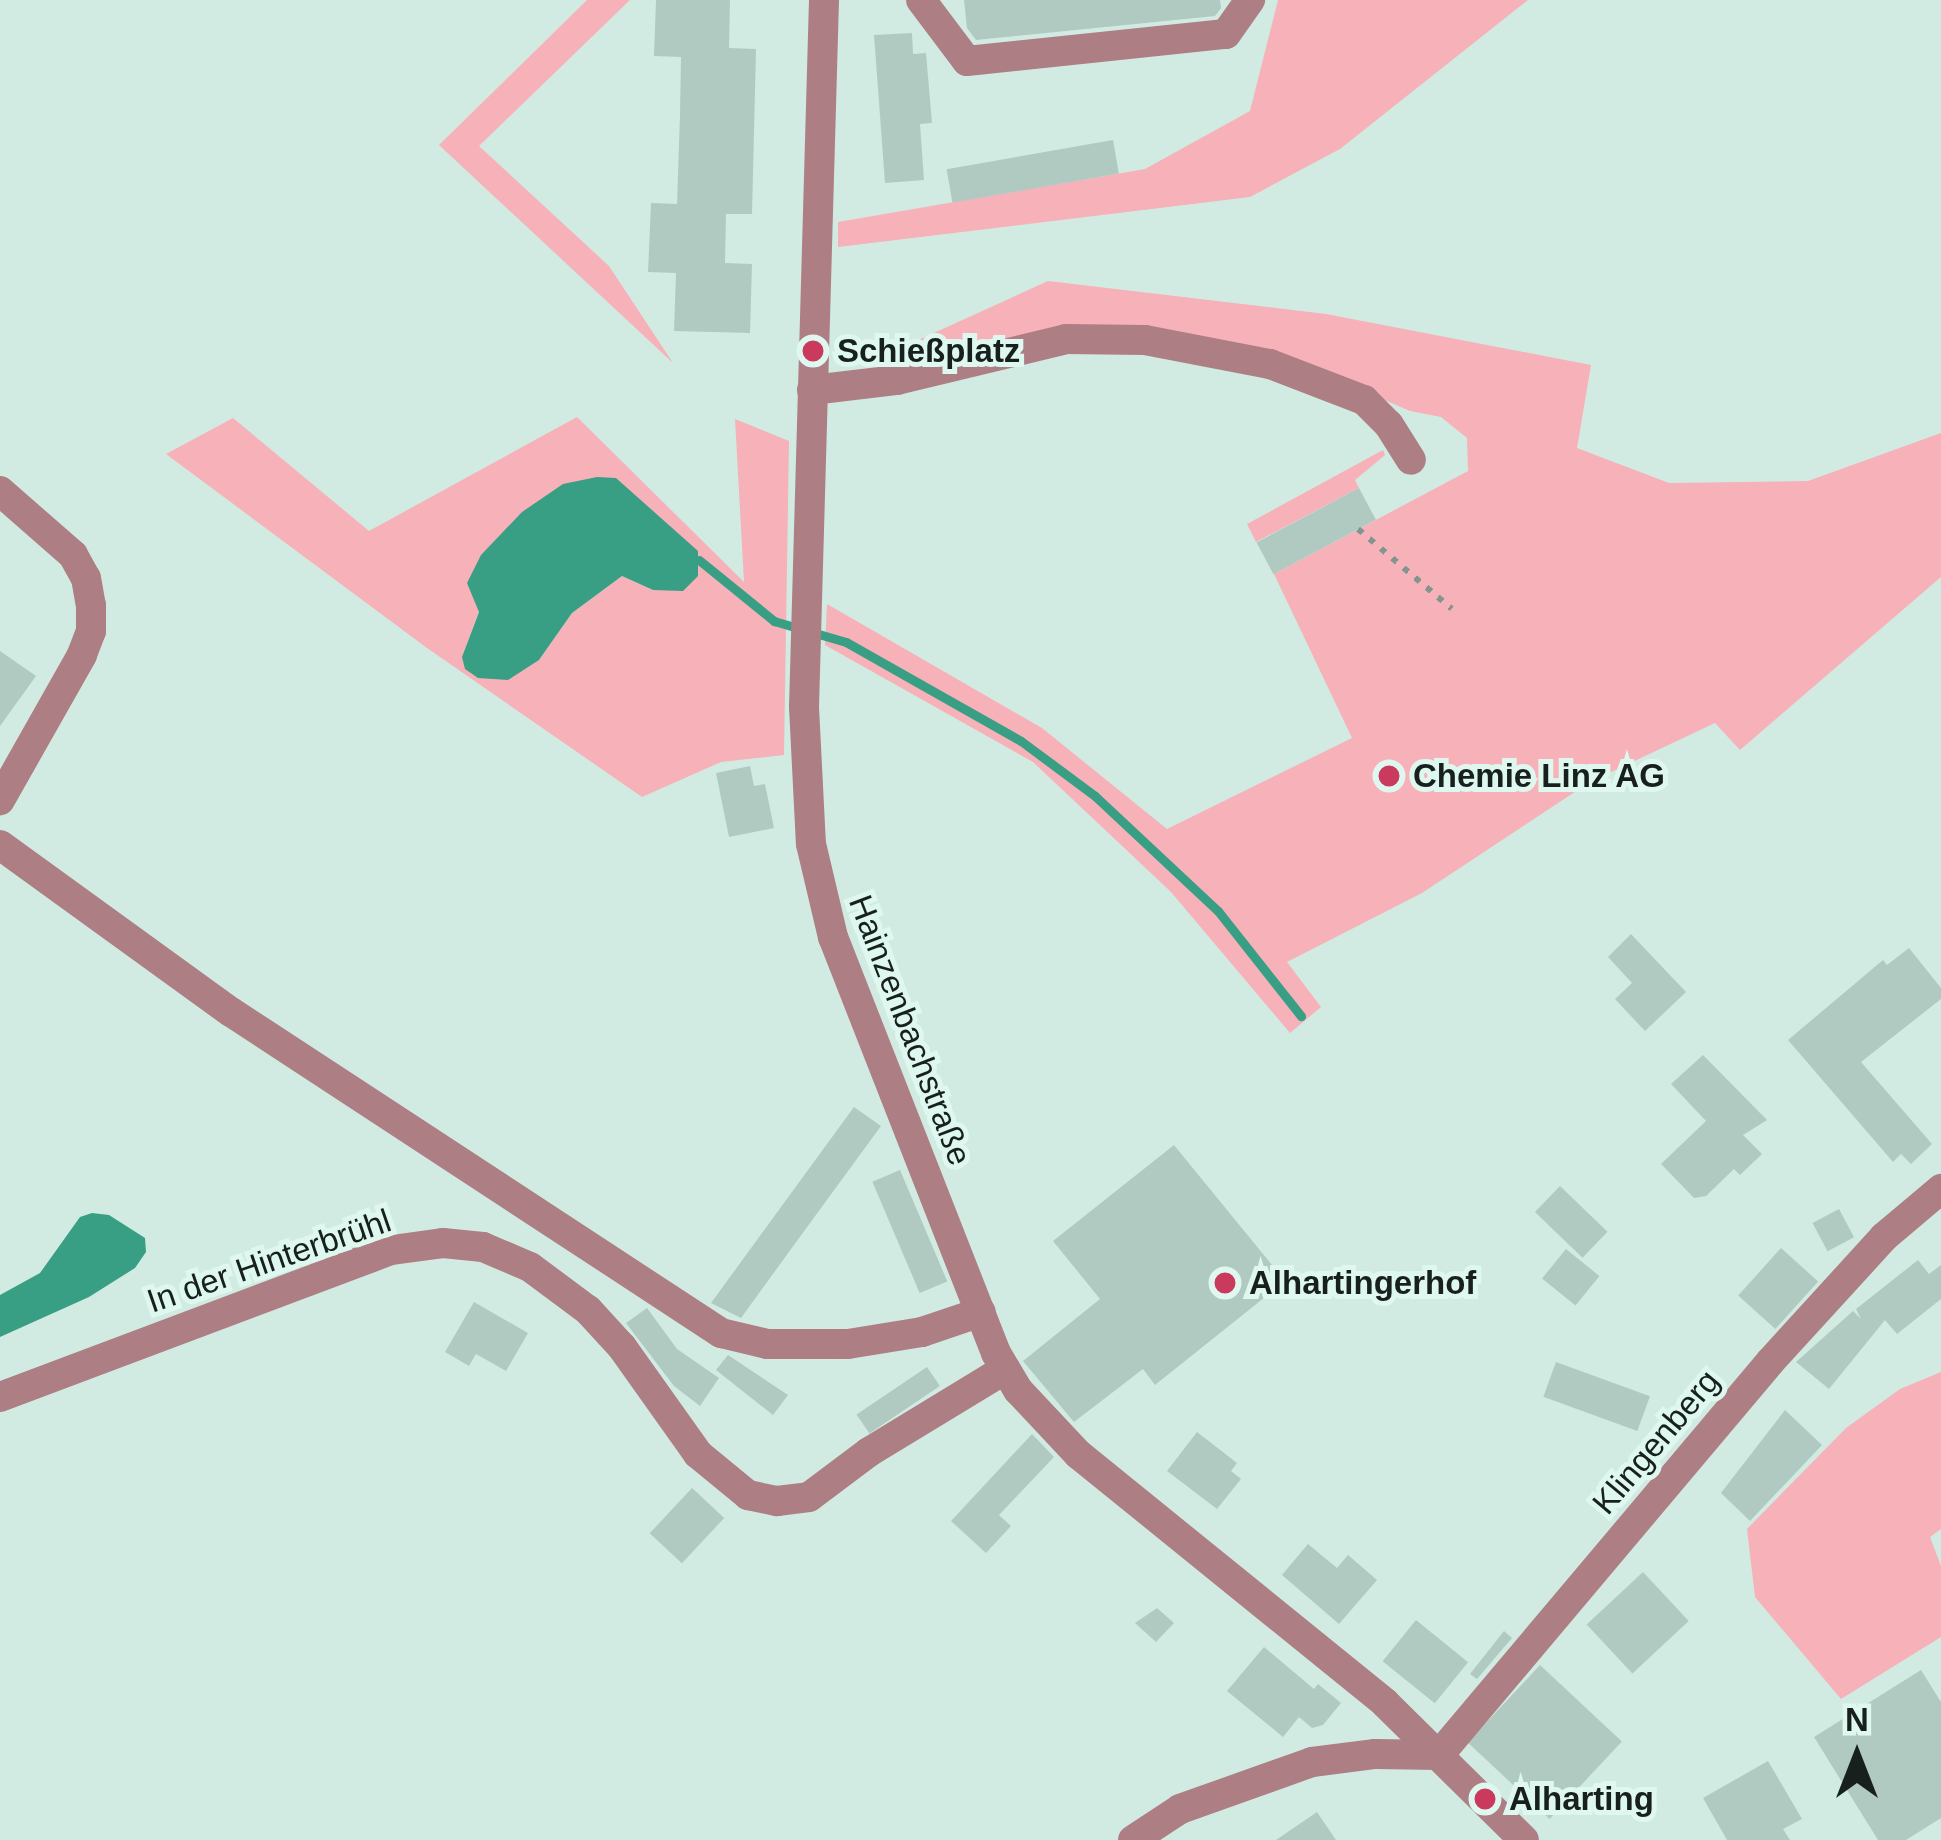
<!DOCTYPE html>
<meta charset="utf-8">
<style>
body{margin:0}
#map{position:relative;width:1941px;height:1840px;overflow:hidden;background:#d1ebe2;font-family:Helvetica,sans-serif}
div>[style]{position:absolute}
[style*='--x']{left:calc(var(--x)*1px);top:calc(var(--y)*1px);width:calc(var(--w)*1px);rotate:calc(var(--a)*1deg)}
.green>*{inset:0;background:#f7b1b9}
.water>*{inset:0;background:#389f84}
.stream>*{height:9px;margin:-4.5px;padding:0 4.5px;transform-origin:4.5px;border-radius:4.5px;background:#389f84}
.building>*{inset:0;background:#b1cac1;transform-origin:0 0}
.path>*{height:6px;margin-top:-3px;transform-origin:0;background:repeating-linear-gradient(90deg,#82958f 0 6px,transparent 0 15px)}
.minor>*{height:30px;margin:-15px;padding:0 15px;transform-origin:15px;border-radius:15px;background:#ad7e84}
.dots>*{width:33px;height:33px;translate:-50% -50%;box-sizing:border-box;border:6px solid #dff8ef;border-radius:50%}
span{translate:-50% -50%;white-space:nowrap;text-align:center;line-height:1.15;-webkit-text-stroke:10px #dff8ef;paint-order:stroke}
.poi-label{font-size:33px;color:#17201d;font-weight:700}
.left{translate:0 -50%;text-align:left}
.street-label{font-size:33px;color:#17201d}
.north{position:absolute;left:1797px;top:1696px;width:120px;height:120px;-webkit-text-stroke:9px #dff8ef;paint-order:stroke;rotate:0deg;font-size:33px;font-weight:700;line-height:48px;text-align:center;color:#17201d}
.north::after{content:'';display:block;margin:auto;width:42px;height:54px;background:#17201d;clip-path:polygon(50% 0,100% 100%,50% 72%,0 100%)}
</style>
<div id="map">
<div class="green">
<i style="clip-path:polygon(587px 0,630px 0,479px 146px,609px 266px,673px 363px,439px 145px)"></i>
<i style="clip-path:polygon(1278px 0,1528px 0,1340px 149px,1250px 197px,838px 247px,838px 222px,1145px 169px,1250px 111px)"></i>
<i style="clip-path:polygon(1048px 281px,1326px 314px,1591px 365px,1577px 448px,1669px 483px,1808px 481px,1941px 433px,1941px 577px,1740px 750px,1715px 723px,1590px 782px,1422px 893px,1287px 962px,1321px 1007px,1290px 1033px,1171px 892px,1033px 762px,825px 645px,827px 604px,1042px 728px,1167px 829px,1352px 738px,1274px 574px,1468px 471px,1467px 438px,1441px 417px,1410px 411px,1313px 369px,1162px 333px,896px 371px,892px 352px)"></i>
<i style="clip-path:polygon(evenodd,577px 417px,744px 582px,735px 419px,789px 441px,784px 755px,721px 762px,642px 797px,427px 648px,166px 454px,233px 418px,369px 531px,577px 417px,698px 551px,653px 590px,622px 576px,572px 613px,539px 660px,462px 657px,479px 611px,698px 551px)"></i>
<i style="clip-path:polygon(1383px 450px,1385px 455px,1355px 480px,1359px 488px,1256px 542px,1247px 524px)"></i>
<i style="clip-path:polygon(1941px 1372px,1941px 1529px,1930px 1537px,1941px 1566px,1941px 1637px,1841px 1699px,1755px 1597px,1747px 1529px,1846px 1428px,1900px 1389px)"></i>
</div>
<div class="water">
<i style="clip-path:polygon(597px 477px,616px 478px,698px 551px,698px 576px,683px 591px,653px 590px,622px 576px,572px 613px,539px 660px,508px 680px,478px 678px,465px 669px,462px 657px,479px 612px,467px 583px,481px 555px,522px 512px,563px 484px)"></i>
<i style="clip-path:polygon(92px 1213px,109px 1215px,145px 1238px,146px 1252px,135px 1268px,89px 1297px,0 1337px,0 1295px,40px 1273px,80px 1217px)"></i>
</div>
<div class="stream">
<i style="--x:699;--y:560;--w:97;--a:39.1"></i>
<i style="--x:774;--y:621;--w:75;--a:16.3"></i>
<i style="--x:846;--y:642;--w:201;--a:29.5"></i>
<i style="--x:1021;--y:741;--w:92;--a:36.6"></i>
<i style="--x:1095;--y:796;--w:168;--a:43.1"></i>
<i style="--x:1218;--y:911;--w:134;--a:51.7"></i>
</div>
<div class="building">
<i style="clip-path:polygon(656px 0,730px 0,729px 48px,756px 49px,752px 214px,726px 214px,725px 263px,752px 264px,750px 333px,674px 331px,676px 273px,648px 272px,651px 203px,677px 204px,680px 115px,681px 57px,654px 56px)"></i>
<i style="clip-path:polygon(964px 0,1220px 0,1221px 8px,1215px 16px,976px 40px,967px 28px)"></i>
<i style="clip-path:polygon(912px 33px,913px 54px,926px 53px,932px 123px,920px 124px,924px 180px,885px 183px,874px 35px)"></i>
<i style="left:1113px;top:140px;width:34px;height:169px;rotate:80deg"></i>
<i style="left:1359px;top:488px;width:36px;height:116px;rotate:62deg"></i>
<i style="clip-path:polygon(0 651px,36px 676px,0 726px)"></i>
<i style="clip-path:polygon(750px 766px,754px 786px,765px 784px,774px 828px,729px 837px,716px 773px)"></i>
<i style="clip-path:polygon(1631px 934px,1686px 992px,1645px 1031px,1615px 999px,1632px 983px,1608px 957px)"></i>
<i style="clip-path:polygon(1909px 948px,1941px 988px,1941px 999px,1861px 1062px,1932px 1144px,1911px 1164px,1901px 1154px,1893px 1162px,1788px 1040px,1883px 960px,1887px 965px)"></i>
<i style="clip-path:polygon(1703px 1055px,1767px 1120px,1743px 1135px,1762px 1154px,1740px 1175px,1734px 1169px,1706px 1196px,1694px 1198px,1661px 1164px,1706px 1121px,1671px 1084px)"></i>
<i style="clip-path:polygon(854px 1107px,881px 1126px,802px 1234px,741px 1318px,711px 1303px)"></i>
<i style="clip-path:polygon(1174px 1145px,1285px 1281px,1155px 1385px,1143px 1369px,1074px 1422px,1023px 1361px,1100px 1299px,1053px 1241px)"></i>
<i style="left:900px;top:1170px;width:121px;height:30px;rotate:67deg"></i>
<i style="left:1560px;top:1186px;width:66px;height:36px;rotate:44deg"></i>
<i style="left:1839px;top:1209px;width:32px;height:30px;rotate:62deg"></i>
<i style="left:1781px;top:1248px;width:50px;height:64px;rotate:42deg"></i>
<i style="left:1566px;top:1249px;width:43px;height:38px;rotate:39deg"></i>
<i style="clip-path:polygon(1918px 1260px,1929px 1274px,1941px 1265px,1941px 1299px,1897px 1334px,1885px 1320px,1829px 1389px,1796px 1362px,1853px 1311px,1861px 1319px,1856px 1309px)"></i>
<i style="clip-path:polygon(474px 1302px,528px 1333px,506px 1371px,476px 1354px,469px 1366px,445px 1352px)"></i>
<i style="clip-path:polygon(647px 1308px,677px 1349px,719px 1378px,700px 1406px,674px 1386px,626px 1323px)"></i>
<i style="clip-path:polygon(728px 1355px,788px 1395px,773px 1415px,716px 1370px)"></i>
<i style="left:1556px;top:1362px;width:100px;height:37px;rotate:20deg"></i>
<i style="left:927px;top:1367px;width:23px;height:85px;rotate:56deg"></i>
<i style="clip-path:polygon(1785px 1410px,1822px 1445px,1750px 1521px,1721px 1493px)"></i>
<i style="clip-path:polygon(1197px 1432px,1237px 1463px,1231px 1471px,1241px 1479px,1217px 1509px,1167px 1471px)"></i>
<i style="clip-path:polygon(1032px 1434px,1054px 1457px,999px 1515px,1011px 1526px,986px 1553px,951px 1521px)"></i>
<i style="left:692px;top:1488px;width:44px;height:62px;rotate:43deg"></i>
<i style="clip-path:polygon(1308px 1544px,1337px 1568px,1348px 1555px,1377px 1580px,1339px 1624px,1282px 1575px)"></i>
<i style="left:1643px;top:1572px;width:67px;height:77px;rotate:47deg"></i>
<i style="clip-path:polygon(1157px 1608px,1174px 1623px,1156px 1642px,1135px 1623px)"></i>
<i style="left:1416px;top:1620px;width:67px;height:53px;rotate:39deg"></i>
<i style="clip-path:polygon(1504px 1631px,1512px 1638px,1477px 1679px,1470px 1674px)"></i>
<i style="clip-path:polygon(1264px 1647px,1314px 1689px,1318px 1684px,1341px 1703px,1323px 1725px,1312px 1728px,1299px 1717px,1283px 1737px,1227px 1691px)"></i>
<i style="left:1540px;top:1665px;width:112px;height:106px;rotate:43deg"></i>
<i style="clip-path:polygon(1921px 1670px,1941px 1702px,1941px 1818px,1906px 1840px,1878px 1840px,1814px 1737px)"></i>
<i style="clip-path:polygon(1768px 1761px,1802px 1819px,1783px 1829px,1790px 1840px,1727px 1840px,1703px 1798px)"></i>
<i style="clip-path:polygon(1317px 1812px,1336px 1840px,1276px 1840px)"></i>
</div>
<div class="path">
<i style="--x:1358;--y:529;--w:123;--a:40.4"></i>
</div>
<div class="minor">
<i style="--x:824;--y:0;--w:707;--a:91.62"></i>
<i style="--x:804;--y:707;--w:137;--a:87.1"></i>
<i style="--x:811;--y:844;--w:96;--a:76.7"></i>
<i style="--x:833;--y:937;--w:447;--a:68.6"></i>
<i style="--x:996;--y:1353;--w:43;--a:59.3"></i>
<i style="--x:1018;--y:1390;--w:88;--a:46.8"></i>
<i style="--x:1078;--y:1454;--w:395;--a:39"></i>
<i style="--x:1385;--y:1703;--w:195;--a:44.6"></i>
<i style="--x:921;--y:0;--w:76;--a:53"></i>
<i style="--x:967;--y:61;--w:260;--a:-6"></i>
<i style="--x:1226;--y:34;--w:42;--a:-54.8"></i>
<i style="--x:812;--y:390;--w:86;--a:-6.7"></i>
<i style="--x:897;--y:380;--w:174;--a:-13.6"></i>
<i style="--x:1066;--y:339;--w:79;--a:0.7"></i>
<i style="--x:1145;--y:340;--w:127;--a:10.9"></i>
<i style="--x:1270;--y:364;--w:101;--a:21"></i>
<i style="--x:1364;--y:400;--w:35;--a:45"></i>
<i style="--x:1389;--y:425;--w:41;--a:57.8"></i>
<i style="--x:0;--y:491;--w:97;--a:41.2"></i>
<i style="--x:73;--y:555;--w:26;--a:61"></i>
<i style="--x:86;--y:578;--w:27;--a:80"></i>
<i style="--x:91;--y:605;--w:26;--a:90"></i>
<i style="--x:91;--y:631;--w:26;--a:111"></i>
<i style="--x:82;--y:655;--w:167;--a:119.5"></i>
<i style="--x:0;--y:845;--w:285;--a:35.9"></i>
<i style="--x:231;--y:1012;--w:586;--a:33.23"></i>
<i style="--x:721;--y:1333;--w:47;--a:13.4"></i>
<i style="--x:767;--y:1344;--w:81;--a:0"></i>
<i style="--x:848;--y:1344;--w:75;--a:-9.2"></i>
<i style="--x:922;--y:1332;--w:62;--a:-18.7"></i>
<i style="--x:0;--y:1397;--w:419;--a:-20.6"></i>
<i style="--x:392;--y:1250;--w:51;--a:-7.8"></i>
<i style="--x:443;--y:1243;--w:40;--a:5.7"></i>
<i style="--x:483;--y:1247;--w:51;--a:23.1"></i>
<i style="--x:530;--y:1267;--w:72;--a:36.6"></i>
<i style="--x:588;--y:1310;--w:50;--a:47.4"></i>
<i style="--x:622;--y:1347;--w:131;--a:54.6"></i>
<i style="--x:698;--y:1454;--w:65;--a:39.4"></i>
<i style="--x:748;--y:1495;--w:30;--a:12"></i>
<i style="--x:777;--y:1501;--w:32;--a:-7"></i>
<i style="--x:809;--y:1497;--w:75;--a:-36.9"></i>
<i style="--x:869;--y:1452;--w:158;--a:-31.3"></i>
<i style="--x:1133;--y:1840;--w:56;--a:-33.4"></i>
<i style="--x:1180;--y:1809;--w:140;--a:-19.6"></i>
<i style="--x:1312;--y:1762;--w:64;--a:-7.2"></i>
<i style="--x:1375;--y:1754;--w:64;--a:0.9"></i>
<i style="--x:1439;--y:1755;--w:514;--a:-49.89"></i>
<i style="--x:1770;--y:1362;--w:169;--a:-47.6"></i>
<i style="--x:1884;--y:1237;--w:75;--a:-40.1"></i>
</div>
<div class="dots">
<i style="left:813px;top:351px;background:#c93a5c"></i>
<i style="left:1389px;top:776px;background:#c93a5c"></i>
<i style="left:1225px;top:1283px;background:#c93a5c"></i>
<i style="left:1485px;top:1799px;background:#c93a5c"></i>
</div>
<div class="poi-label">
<span class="left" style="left:837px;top:351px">Schießplatz</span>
<span class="left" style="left:1413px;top:776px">Chemie Linz AG</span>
<span class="left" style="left:1249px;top:1283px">Alhartingerhof</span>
<span class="left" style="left:1509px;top:1799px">Alharting</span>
</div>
<div class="street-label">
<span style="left:910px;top:1030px;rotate:69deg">Hainzenbachstraße</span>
<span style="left:269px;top:1261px;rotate:-19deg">In der Hinterbrühl</span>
<span style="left:1656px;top:1442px;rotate:-50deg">Klingenberg</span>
</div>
<div class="north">N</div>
</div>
